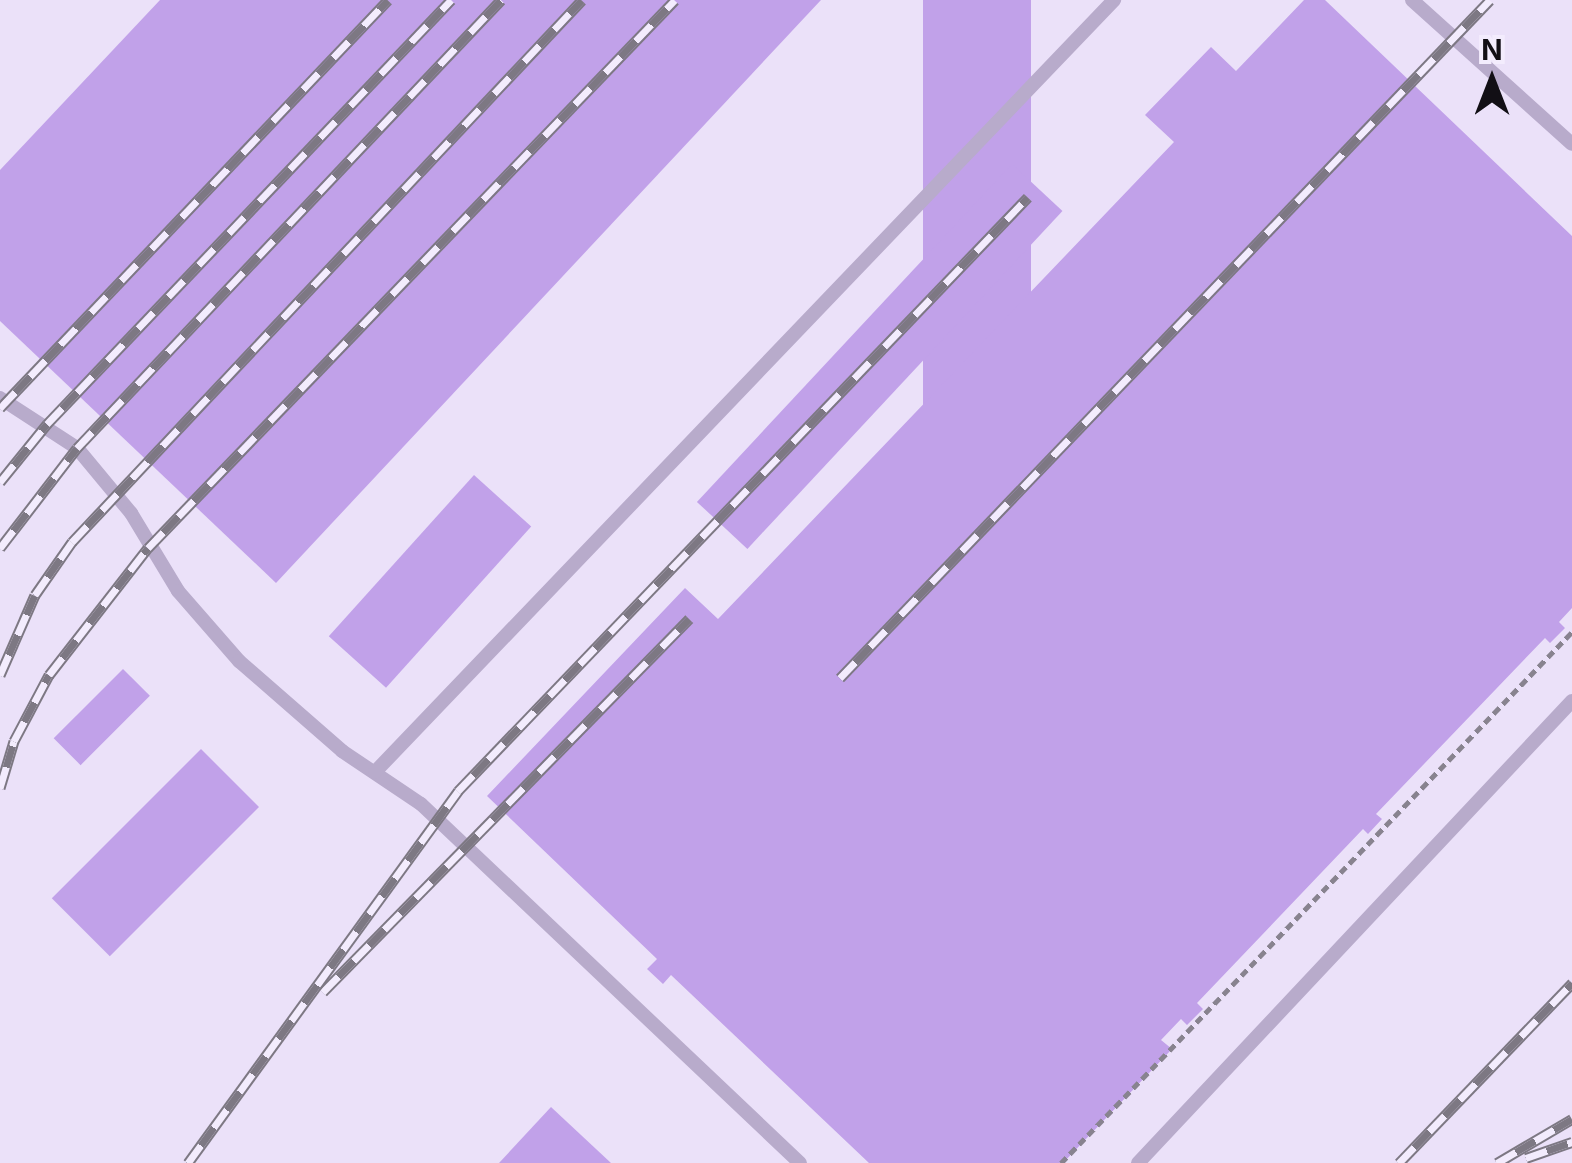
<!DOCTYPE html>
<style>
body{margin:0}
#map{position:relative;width:1572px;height:1163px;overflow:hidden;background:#f3ecfd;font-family:Inter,sans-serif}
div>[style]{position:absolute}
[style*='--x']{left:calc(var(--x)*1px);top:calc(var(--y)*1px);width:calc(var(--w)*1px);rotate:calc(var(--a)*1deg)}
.built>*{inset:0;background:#ebe1f9;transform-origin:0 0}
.building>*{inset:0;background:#c1a1e9;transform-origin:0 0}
.path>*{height:5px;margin-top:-2.5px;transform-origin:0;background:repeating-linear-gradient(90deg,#88838f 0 8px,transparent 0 13px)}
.lane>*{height:14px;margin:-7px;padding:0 7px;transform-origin:7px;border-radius:7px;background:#b8abcb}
.rail>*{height:11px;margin-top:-5.5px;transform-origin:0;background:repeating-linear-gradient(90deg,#f3ecfd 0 22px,#7d7883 0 44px);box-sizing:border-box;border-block:2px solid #7d7883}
span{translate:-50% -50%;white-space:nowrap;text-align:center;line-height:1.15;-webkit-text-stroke:8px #f3ecfd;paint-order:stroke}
.north{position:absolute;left:1442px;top:30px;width:100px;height:100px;-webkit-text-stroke:8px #f3ecfd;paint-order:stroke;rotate:0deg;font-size:28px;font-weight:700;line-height:40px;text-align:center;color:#120f15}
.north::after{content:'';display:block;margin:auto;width:35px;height:45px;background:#120f15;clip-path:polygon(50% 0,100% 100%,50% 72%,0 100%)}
</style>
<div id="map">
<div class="built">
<i style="left:0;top:0;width:1572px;height:1163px"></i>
</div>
<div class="building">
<i style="clip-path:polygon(160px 0,821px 0,276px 583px,0 321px,0 170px)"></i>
<i style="left:923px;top:0;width:108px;height:550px"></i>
<i style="clip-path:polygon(1304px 0,1325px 0,1572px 236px,1572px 608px,1559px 622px,1565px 628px,1550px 643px,1545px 638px,1376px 814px,1382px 819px,1368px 834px,1363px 829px,1197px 1003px,1203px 1009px,1187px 1025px,1181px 1019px,1161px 1040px,1172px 1049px,1063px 1163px,869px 1163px,671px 975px,663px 984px,647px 969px,657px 959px,487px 796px,685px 588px,718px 619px,1174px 142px,1145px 115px,1211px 47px,1236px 71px)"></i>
<i style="left:1012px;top:164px;width:69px;height:462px;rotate:43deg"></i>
<i style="left:474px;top:475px;width:77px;height:217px;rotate:42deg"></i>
<i style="left:123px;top:669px;width:38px;height:98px;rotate:45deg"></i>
<i style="left:201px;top:749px;width:82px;height:211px;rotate:45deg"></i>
<i style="clip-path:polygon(551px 1107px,611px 1163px,499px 1163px)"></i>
</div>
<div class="path">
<i style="--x:1061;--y:1163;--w:737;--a:-46.1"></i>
</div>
<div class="lane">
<i style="--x:1412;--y:0;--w:215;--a:42"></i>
<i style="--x:0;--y:398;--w:92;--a:33"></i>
<i style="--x:77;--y:448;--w:85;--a:50.3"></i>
<i style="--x:131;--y:513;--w:91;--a:58.9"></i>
<i style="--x:178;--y:591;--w:93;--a:48.9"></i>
<i style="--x:239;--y:661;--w:137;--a:41.1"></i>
<i style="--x:342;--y:751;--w:95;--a:33.9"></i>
<i style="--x:421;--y:804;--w:522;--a:43.45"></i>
<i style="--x:375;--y:772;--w:1069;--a:-46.25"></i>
<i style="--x:1138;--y:1163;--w:634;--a:-46.79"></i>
</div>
<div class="rail">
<i style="--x:0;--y:408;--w:563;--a:-46.44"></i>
<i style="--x:0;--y:482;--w:75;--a:-51"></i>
<i style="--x:47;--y:424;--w:586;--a:-46.38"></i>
<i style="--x:0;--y:548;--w:126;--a:-52.4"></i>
<i style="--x:77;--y:448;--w:617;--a:-46.58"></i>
<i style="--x:0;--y:675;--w:87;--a:-66.4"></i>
<i style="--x:35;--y:595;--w:65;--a:-55.1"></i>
<i style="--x:72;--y:542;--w:744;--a:-46.74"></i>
<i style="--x:840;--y:678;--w:939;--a:-46.21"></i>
<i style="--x:0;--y:788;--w:49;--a:-73.4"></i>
<i style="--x:14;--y:741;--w:75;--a:-62.1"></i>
<i style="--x:49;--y:675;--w:161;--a:-52.1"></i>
<i style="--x:148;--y:548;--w:760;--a:-46.12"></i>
<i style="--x:323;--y:992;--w:523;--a:-45.54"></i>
<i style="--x:1526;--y:1158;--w:49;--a:-19.2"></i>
<i style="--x:188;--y:1163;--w:460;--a:-54"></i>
<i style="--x:458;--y:791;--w:823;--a:-46.18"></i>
<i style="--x:1399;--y:1163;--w:250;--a:-46.1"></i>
<i style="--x:1497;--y:1163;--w:87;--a:-30.4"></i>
</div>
<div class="north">N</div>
</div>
